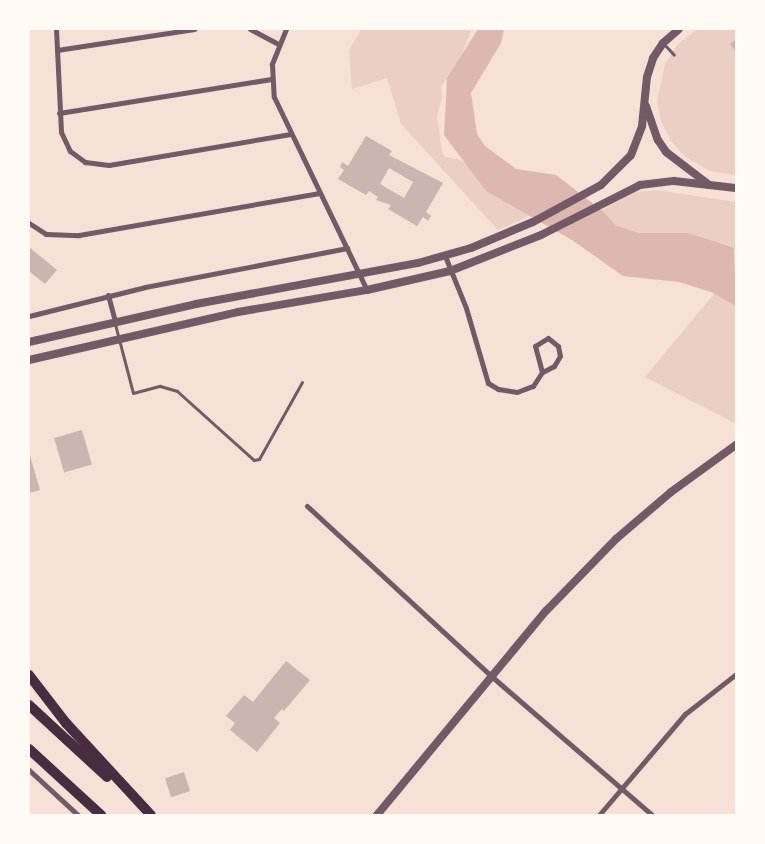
<!DOCTYPE html>
<style>
body{margin:0}
#map{position:relative;width:765px;height:844px;overflow:hidden;background:#f7e1d7;font-family:"DM Sans",sans-serif}
div>[style]{position:absolute}
[style*='--x']{left:calc(var(--x)*1px);top:calc(var(--y)*1px);width:calc(var(--w)*1px);rotate:calc(var(--a)*1deg)}
.green>*{inset:0;background:#ebcfc5}
.water>*{inset:0;background:#dcb8b0}
.building>*{inset:0;background:#ccb4b1;transform-origin:0 0}
.service>*{height:3px;margin:-1.5px;padding:0 1.5px;transform-origin:1.5px;border-radius:1.5px;background:#755966}
.minor>*{height:5px;margin:-2.5px;padding:0 2.5px;transform-origin:2.5px;border-radius:2.5px;background:#755966}
.tertiary>*{height:8px;margin:-4px;padding:0 4px;transform-origin:4px;border-radius:4px;background:#755966}
.trunk>*{height:10px;margin:-5px;padding:0 5px;transform-origin:5px;border-radius:5px;background:#4a2c40}
span{translate:-50% -50%;white-space:nowrap;text-align:center;line-height:1.15;-webkit-text-stroke:5px #fffaf5;paint-order:stroke}
.frame{position:absolute;inset:0;border:30px solid #fffaf5;pointer-events:none}
</style>
<div id="map">
<div class="green">
<i style="clip-path:polygon(361px 29px,472px 29px,458px 63px,441px 87px,442px 99px,437px 116px,442px 151px,445px 157px,458px 159px,515px 191px,534px 214px,498px 230px,401px 124px,387px 78px,352px 89px,349px 51px)"></i>
<i style="clip-path:polygon(697px 29px,736px 29px,736px 175px,710px 171px,684px 156px,671px 141px,661px 121px,657px 101px,665px 64px,678px 44px)"></i>
<i style="clip-path:polygon(657px 190px,736px 202px,736px 250px,688px 233px,639px 233px,615px 225px,602px 210px,634px 192px)"></i>
<i style="clip-path:polygon(718px 289px,736px 303px,735px 423px,645px 377px)"></i>
</div>
<div class="water">
<i style="clip-path:polygon(478px 29px,504px 29px,501px 43px,471px 93px,477px 134px,485px 146px,516px 169px,556px 175px,604px 212px,615px 225px,639px 233px,688px 233px,734px 248px,736px 306px,711px 292px,679px 282px,623px 276px,572px 240px,486px 191px,444px 135px,447px 78px)"></i>
</div>
<div class="building">
<i style="clip-path:polygon(736px 39px,736px 52px,730px 44px)"></i>
<i style="clip-path:polygon(evenodd,366px 136px,392px 151px,389px 155px,443px 183px,426px 212px,431px 216px,428px 221px,423px 217px,417px 226px,388px 209px,391px 205px,376px 200px,378px 197px,369px 191px,366px 195px,338px 179px,344px 170px,340px 167px,342px 162px,348px 166px,366px 136px,389px 168px,413px 182px,404px 198px,380px 184px,389px 168px)"></i>
<i style="clip-path:polygon(29px 247px,57px 270px,45px 284px,29px 271px)"></i>
<i style="left:82px;top:430px;width:36px;height:29px;rotate:74deg"></i>
<i style="clip-path:polygon(29px 452px,40px 490px,29px 493px)"></i>
<i style="clip-path:polygon(286px 661px,310px 680px,284px 711px,282px 709px,274px 718px,280px 723px,257px 752px,230px 730px,235px 723px,226px 716px,244px 695px,253px 702px)"></i>
<i style="left:184px;top:772px;width:20px;height:20px;rotate:72deg"></i>
</div>
<div class="service">
<i style="--x:663;--y:43;--w:16;--a:47"></i>
<i style="--x:115;--y:324;--w:71;--a:75.4"></i>
<i style="--x:133;--y:393;--w:28;--a:-15"></i>
<i style="--x:160;--y:386;--w:18;--a:16"></i>
<i style="--x:177;--y:391;--w:103;--a:41.9"></i>
<i style="--x:254;--y:460;--w:5;--a:-11"></i>
<i style="--x:259;--y:459;--w:88;--a:-60.8"></i>
</div>
<div class="minor">
<i style="--x:56;--y:29;--w:103;--a:87.2"></i>
<i style="--x:61;--y:132;--w:21;--a:65"></i>
<i style="--x:70;--y:151;--w:19;--a:36"></i>
<i style="--x:85;--y:162;--w:24;--a:7"></i>
<i style="--x:109;--y:165;--w:184;--a:-9.7"></i>
<i style="--x:250;--y:29;--w:32;--a:28"></i>
<i style="--x:286;--y:29;--w:38;--a:112"></i>
<i style="--x:272;--y:64;--w:33;--a:87"></i>
<i style="--x:274;--y:97;--w:214;--a:64.3"></i>
<i style="--x:57;--y:50;--w:139;--a:-8.7"></i>
<i style="--x:59;--y:113;--w:215;--a:-9.1"></i>
<i style="--x:29;--y:223;--w:20;--a:33"></i>
<i style="--x:46;--y:234;--w:33;--a:2"></i>
<i style="--x:79;--y:235;--w:244;--a:-9.9"></i>
<i style="--x:445;--y:256;--w:56;--a:68"></i>
<i style="--x:466;--y:308;--w:78;--a:73.7"></i>
<i style="--x:488;--y:383;--w:12;--a:31"></i>
<i style="--x:498;--y:389;--w:19;--a:9"></i>
<i style="--x:517;--y:392;--w:17;--a:-21"></i>
<i style="--x:533;--y:386;--w:17;--a:-57"></i>
<i style="--x:108;--y:295;--w:27;--a:75"></i>
<i style="--x:29;--y:316;--w:120;--a:-14"></i>
<i style="--x:145;--y:287;--w:206;--a:-10.9"></i>
<i style="--x:548;--y:338;--w:13;--a:39"></i>
<i style="--x:558;--y:346;--w:10;--a:79"></i>
<i style="--x:560;--y:356;--w:12;--a:121"></i>
<i style="--x:554;--y:366;--w:13;--a:153"></i>
<i style="--x:542;--y:372;--w:27;--a:-105"></i>
<i style="--x:535;--y:346;--w:15;--a:-32"></i>
<i style="--x:307;--y:506;--w:249;--a:42.7"></i>
<i style="--x:490;--y:675;--w:214;--a:40.8"></i>
<i style="--x:29;--y:770;--w:67;--a:42.6"></i>
<i style="--x:599;--y:815;--w:133;--a:-49.6"></i>
<i style="--x:685;--y:714;--w:65;--a:-38.1"></i>
</div>
<div class="tertiary">
<i style="--x:646;--y:106;--w:36;--a:71"></i>
<i style="--x:658;--y:140;--w:14;--a:56"></i>
<i style="--x:666;--y:152;--w:53;--a:37.3"></i>
<i style="--x:29;--y:342;--w:171;--a:-12.8"></i>
<i style="--x:196;--y:304;--w:226;--a:-10.5"></i>
<i style="--x:418;--y:263;--w:55;--a:-15.8"></i>
<i style="--x:471;--y:248;--w:67;--a:-22.8"></i>
<i style="--x:533;--y:222;--w:77;--a:-28.6"></i>
<i style="--x:601;--y:185;--w:42;--a:-45"></i>
<i style="--x:631;--y:155;--w:31;--a:-69"></i>
<i style="--x:642;--y:126;--w:49;--a:-84.2"></i>
<i style="--x:647;--y:77;--w:20;--a:-72"></i>
<i style="--x:653;--y:58;--w:18;--a:-56"></i>
<i style="--x:663;--y:43;--w:21;--a:-41"></i>
<i style="--x:29;--y:360;--w:214;--a:-12.9"></i>
<i style="--x:238;--y:312;--w:131;--a:-9.7"></i>
<i style="--x:367;--y:290;--w:85;--a:-12.9"></i>
<i style="--x:450;--y:271;--w:98;--a:-21.6"></i>
<i style="--x:541;--y:235;--w:111;--a:-26.8"></i>
<i style="--x:640;--y:185;--w:34;--a:-7"></i>
<i style="--x:674;--y:181;--w:62;--a:6.4"></i>
<i style="--x:377;--y:815;--w:265;--a:-50.4"></i>
<i style="--x:546;--y:611;--w:100;--a:-45.8"></i>
<i style="--x:616;--y:539;--w:72;--a:-40.5"></i>
<i style="--x:671;--y:492;--w:80;--a:-35.9"></i>
</div>
<div class="trunk">
<i style="--x:29;--y:675;--w:61;--a:52.4"></i>
<i style="--x:66;--y:723;--w:125;--a:47.3"></i>
<i style="--x:29;--y:705;--w:106;--a:42.7"></i>
<i style="--x:29;--y:749;--w:98;--a:42.5"></i>
</div>
<div class="frame"></div>
</div>
